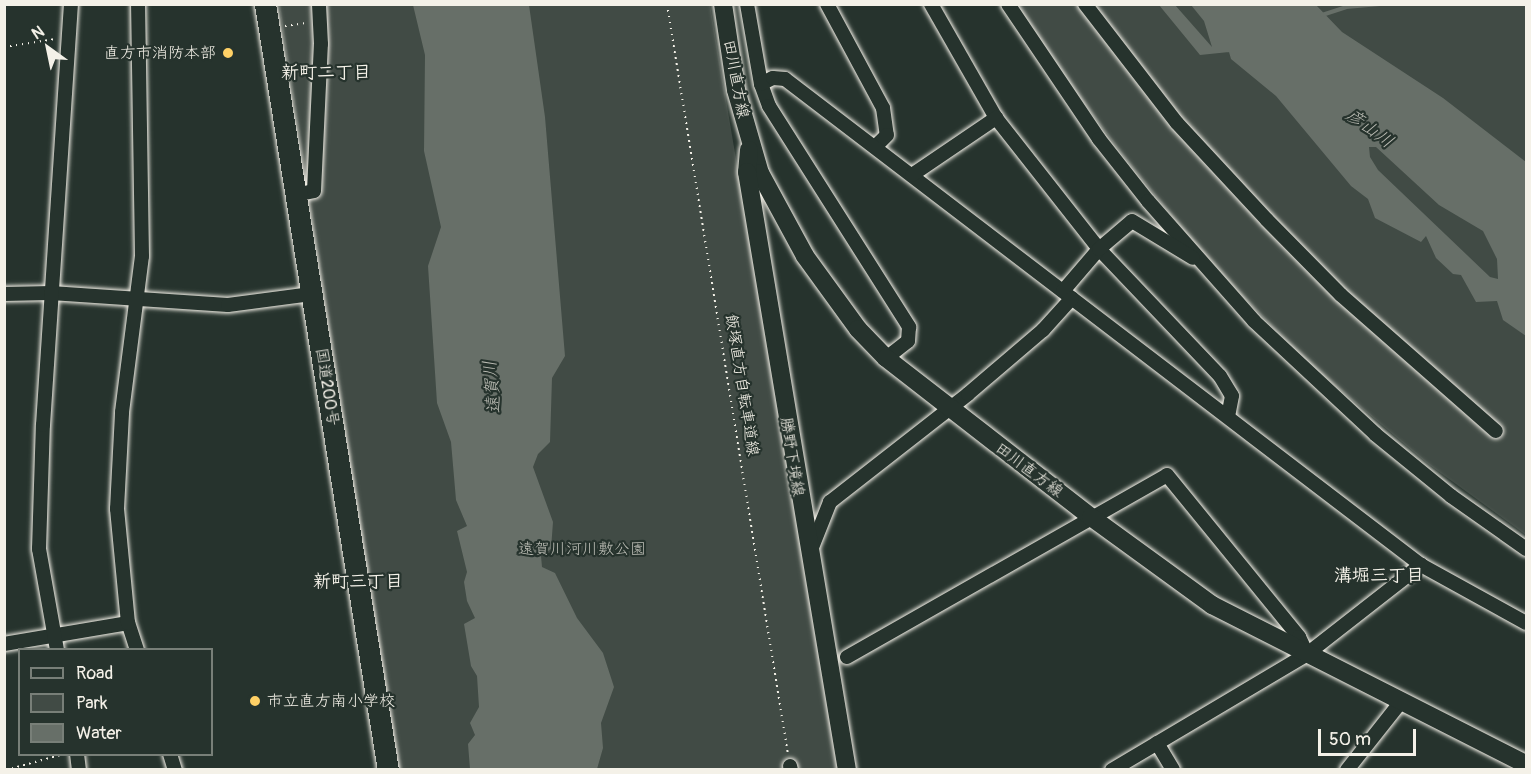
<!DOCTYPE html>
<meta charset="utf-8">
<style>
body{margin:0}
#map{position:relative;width:1531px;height:774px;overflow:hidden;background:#26332d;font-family:Pangolin,"Klee One",sans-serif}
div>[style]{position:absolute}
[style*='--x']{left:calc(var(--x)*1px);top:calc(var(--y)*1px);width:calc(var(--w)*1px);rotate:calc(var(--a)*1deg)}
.green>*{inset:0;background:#414b45}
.water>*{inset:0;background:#676f68}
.stream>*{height:4px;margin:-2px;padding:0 2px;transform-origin:2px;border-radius:2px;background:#676f68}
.path>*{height:2px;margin-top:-1px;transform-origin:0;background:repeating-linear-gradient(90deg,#f4f1e8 0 1.5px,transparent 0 6px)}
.roads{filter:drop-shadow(0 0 2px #f4f1e8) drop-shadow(0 0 2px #f4f1e8)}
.minor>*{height:14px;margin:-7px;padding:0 7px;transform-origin:7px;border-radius:7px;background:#26332d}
.major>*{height:18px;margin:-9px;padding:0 9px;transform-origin:9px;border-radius:9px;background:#26332d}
.highway>*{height:21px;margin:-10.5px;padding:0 10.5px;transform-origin:10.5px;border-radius:10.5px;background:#26332d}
.dots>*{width:16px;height:16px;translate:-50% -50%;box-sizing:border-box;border:3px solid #26332d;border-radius:50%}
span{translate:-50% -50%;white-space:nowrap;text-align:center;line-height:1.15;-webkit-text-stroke:4.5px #26332d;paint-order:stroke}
.poi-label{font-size:16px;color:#f4f1e8}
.right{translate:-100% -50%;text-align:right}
.left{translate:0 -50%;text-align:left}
.street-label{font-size:16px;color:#f4f1e8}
.park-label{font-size:16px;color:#bebfb7}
.neighbourhood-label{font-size:18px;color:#f4f1e8;font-weight:700}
.water-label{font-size:18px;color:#bcbdb5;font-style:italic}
.frame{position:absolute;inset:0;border:6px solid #f4f1e8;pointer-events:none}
.legend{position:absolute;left:18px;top:648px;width:195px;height:108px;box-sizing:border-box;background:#26332d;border:2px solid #787f78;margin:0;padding:8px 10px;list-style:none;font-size:18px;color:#f4f1e8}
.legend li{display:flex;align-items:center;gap:12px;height:30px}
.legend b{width:30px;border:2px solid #787f78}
.north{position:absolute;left:18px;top:18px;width:60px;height:60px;-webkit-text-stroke:4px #26332d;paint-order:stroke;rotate:327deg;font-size:16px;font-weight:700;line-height:24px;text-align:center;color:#f4f1e8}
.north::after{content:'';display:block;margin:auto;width:21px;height:27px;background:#f4f1e8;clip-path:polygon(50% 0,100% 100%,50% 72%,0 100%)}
.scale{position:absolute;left:1318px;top:729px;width:98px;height:27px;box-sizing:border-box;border:3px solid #f4f1e8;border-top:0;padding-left:8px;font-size:18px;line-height:21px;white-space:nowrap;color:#f4f1e8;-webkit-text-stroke:4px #26332d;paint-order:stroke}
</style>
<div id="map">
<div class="green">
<i style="clip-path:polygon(279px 5px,710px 5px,839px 769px,397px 769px)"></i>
<i style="clip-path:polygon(1017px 5px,1526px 5px,1526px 535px,1427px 463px,1306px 361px,1210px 263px,1125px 158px,1052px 60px)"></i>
</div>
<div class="water">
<i style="clip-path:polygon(413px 5px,529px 5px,545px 117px,565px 356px,552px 378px,550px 442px,538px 454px,533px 467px,553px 522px,551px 549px,541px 556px,542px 567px,555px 573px,577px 618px,603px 653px,614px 687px,601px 723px,603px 748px,597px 769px,470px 769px,468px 744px,475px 735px,470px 723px,479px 707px,477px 676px,471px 666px,464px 624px,475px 618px,467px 601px,464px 582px,467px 572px,457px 531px,467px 526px,456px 500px,451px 442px,437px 403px,428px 266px,441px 227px,424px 151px,425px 55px)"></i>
<i style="clip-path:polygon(evenodd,1159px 5px,1175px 5px,1212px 47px,1204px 21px,1191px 5px,1316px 5px,1342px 32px,1443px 98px,1526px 162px,1526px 336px,1503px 320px,1497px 301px,1476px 302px,1461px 275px,1453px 274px,1436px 258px,1426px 236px,1421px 242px,1375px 218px,1368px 199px,1351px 186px,1276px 96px,1231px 59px,1229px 52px,1200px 55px,1159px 5px,1369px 147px,1376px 147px,1439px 205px,1483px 231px,1497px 259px,1498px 279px,1490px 277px,1378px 170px,1370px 157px,1369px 147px)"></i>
</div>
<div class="stream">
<i style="--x:1322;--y:15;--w:25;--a:-18"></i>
<i style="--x:1346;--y:7;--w:37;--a:-5"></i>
</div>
<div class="path">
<i style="--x:667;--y:4;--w:760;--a:80.84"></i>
<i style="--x:285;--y:26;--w:21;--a:-8"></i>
<i style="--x:4;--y:47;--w:52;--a:-8.9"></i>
<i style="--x:6;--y:770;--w:60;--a:-15.4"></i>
</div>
<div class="roads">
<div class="minor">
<i style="--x:747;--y:4;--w:81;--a:80.1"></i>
<i style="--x:761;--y:84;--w:23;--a:70"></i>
<i style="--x:769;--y:106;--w:262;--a:57.6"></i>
<i style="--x:909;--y:327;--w:14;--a:94"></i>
<i style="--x:908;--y:341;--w:28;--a:142"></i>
<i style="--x:827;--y:4;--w:118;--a:61.7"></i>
<i style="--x:883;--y:108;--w:27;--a:82"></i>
<i style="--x:887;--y:135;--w:17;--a:135"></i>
<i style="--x:931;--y:4;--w:131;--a:60.3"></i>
<i style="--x:996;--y:118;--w:167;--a:51.8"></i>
<i style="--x:1099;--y:249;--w:175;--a:46.4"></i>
<i style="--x:1220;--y:376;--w:23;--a:59"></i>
<i style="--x:1232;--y:396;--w:20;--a:101"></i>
<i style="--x:1008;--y:4;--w:163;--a:56"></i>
<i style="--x:1099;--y:139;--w:79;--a:51.7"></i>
<i style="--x:1148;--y:201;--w:160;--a:48.5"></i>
<i style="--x:1254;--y:321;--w:166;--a:43"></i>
<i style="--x:1375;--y:434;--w:98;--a:39.2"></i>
<i style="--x:1451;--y:496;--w:92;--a:35.2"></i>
<i style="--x:1085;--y:4;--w:150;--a:52.3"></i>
<i style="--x:1177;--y:123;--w:132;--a:47.1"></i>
<i style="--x:1267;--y:220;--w:105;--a:45.4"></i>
<i style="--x:1341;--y:295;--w:206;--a:41.3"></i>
<i style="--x:761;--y:84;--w:13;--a:-27"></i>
<i style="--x:773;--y:78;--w:12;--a:5"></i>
<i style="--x:785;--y:79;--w:800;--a:37.39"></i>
<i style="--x:1421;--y:565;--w:120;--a:28.9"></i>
<i style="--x:912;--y:175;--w:102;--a:-34.2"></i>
<i style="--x:295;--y:195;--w:19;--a:-12"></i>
<i style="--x:314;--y:191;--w:147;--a:-87.3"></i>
<i style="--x:321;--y:44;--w:40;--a:-92.9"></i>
<i style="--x:1063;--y:291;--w:55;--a:-49.4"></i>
<i style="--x:1099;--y:249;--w:43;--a:-40.3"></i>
<i style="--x:1132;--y:221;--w:71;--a:31.2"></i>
<i style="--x:4;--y:294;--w:47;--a:-1.2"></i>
<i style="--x:51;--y:293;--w:177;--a:3.9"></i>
<i style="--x:228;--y:305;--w:84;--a:-7.5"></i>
<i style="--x:811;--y:550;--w:52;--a:-68.4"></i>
<i style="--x:830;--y:502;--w:175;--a:-38"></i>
<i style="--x:968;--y:394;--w:99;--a:-40.5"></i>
<i style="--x:1043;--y:330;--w:43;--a:-47.8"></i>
<i style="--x:4;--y:644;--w:126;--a:-9.6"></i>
<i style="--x:57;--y:650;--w:103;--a:-100.1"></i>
<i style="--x:39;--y:549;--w:124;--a:-88.2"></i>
<i style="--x:43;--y:425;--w:422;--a:-86.2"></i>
<i style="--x:137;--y:650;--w:28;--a:-108"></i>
<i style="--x:128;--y:623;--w:115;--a:-95.5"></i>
<i style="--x:117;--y:509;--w:97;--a:-87"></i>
<i style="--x:122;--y:412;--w:157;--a:-82.7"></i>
<i style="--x:142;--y:256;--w:252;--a:-90.9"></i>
<i style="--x:847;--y:657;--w:368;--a:-29.6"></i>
<i style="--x:1167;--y:475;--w:209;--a:50.8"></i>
<i style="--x:1299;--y:637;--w:19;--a:65"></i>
<i style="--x:1157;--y:743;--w:31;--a:59"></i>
<i style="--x:77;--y:754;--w:16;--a:83"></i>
<i style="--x:170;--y:754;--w:17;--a:73"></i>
<i style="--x:790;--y:766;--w:4;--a:76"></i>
<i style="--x:1112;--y:770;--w:227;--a:-30.7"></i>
<i style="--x:1307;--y:654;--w:145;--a:-38"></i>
<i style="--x:1347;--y:770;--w:85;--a:-51.7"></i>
</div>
<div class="major">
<i style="--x:723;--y:4;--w:87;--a:81.4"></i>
<i style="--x:736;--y:90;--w:86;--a:73.9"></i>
<i style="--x:760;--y:173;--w:94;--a:61.5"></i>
<i style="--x:805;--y:256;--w:90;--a:54"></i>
<i style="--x:858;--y:329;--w:40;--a:46"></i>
<i style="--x:886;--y:358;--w:259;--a:37.8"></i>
<i style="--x:1091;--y:517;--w:150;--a:36"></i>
<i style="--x:1212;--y:605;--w:352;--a:26.9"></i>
<i style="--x:749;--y:150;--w:22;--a:95"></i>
<i style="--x:747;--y:172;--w:606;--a:80.51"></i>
</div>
<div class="highway">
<i style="--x:265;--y:4;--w:776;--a:80.88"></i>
</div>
</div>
<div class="dots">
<i style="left:228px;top:53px;background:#ffd166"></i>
<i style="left:255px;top:701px;background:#ffd166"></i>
</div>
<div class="poi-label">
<span class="right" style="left:216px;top:53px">直方市消防本部</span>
<span class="left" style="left:267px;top:701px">市立直方南小学校</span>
</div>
<div class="street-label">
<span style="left:736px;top:79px;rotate:79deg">田川直方線</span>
<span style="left:742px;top:385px;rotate:81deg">飯塚直方自転車道線</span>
<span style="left:327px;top:387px;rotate:81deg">国道200号</span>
<span style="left:792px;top:457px;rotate:81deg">勝野下境線</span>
<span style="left:1029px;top:470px;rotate:37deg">田川直方線</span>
</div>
<div class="park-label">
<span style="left:582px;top:549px">遠賀川河川敷公園</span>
</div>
<div class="neighbourhood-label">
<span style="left:326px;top:73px">新町二丁目</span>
<span style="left:1379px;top:576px">溝堀三丁目</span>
<span style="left:358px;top:582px">新町三丁目</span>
</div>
<div class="water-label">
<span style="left:1369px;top:129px;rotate:36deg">彦山川</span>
<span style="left:493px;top:387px;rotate:-95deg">遠賀川</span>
</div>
<div class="frame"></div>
<ul class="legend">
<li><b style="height:8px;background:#26332d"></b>Road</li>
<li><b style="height:16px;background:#414b45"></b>Park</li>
<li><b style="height:16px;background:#676f68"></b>Water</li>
</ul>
<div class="north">N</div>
<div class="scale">50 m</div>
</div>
